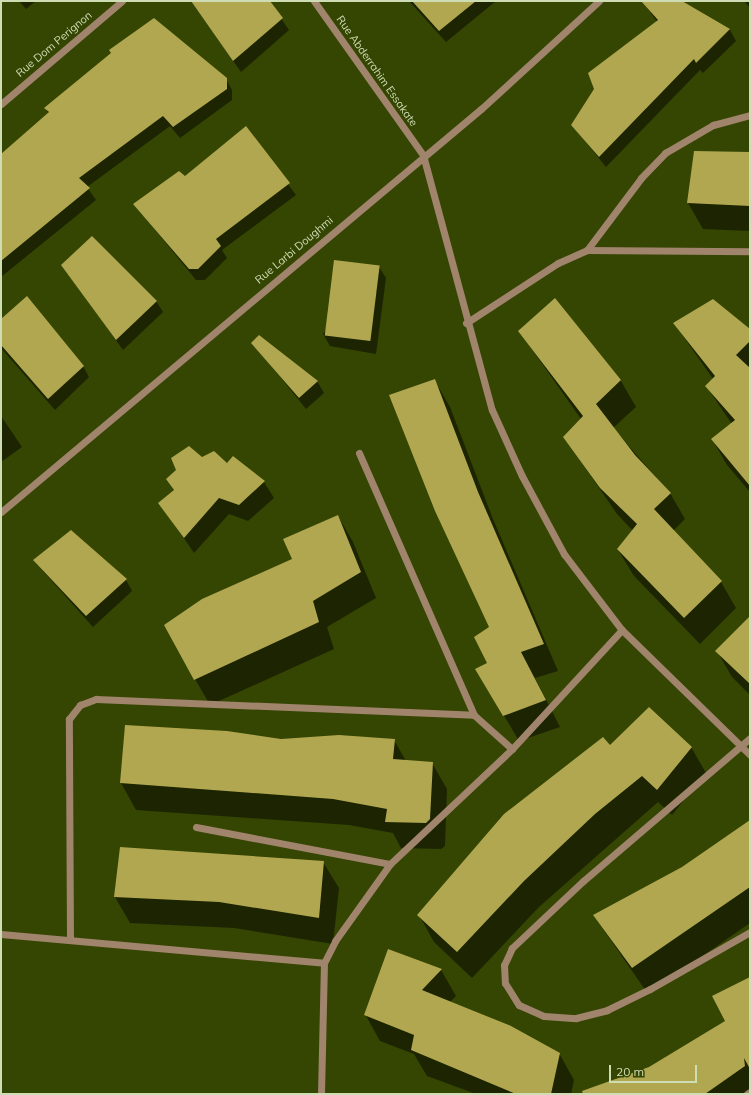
<!DOCTYPE html>
<style>
body{margin:0}
#map{position:relative;width:751px;height:1095px;overflow:hidden;background:#354502;font-family:Mulish,sans-serif}
div>[style]{position:absolute}
[style*='--x']{left:calc(var(--x)*1px);top:calc(var(--y)*1px);width:calc(var(--w)*1px);rotate:calc(var(--a)*1deg)}
.shadow>*{inset:0;background:#0007}
.building>*{inset:0;background:#b0a750;transform-origin:0 0}
.minor>*{height:7px;margin:-3.5px;padding:0 3.5px;transform-origin:3.5px;border-radius:3.5px;background:#a0846c}
span{translate:-50% -50%;white-space:nowrap;text-align:center;line-height:1.15;-webkit-text-stroke:4px #354502;paint-order:stroke}
.street-label{font-size:11px;color:#cfddb5}
.frame{position:absolute;inset:0;border:2px solid #cfddb5;pointer-events:none}
.scale{position:absolute;left:609px;top:1065px;width:88px;height:18px;box-sizing:border-box;border:2px solid #cfddb5;border-top:0;padding-left:5px;font-size:12px;line-height:14px;white-space:nowrap;color:#cfddb5;-webkit-text-stroke:3px #354502;paint-order:stroke}
</style>
<div id="map">
<div class="shadow">
<i style="clip-path:polygon(19px 1px,36px 1px,26px 9px)"></i>
<i style="clip-path:polygon(191px 1px,269px 1px,289px 30px,241px 72px)"></i>
<i style="clip-path:polygon(409px 1px,496px 1px,446px 42px)"></i>
<i style="clip-path:polygon(646px 1px,680px 1px,730px 30px,736px 41px,703px 73px,700px 70px,606px 167px,572px 125px,657px 22px,644px 3px)"></i>
<i style="clip-path:polygon(744px 1px,750px 1px,750px 8px)"></i>
<i style="clip-path:polygon(226px 79px,232px 90px,232px 100px,180px 138px,170px 126px,87px 187px,96px 200px,1px 277px,1px 156px,49px 114px,45px 108px)"></i>
<i style="clip-path:polygon(246px 128px,296px 195px,222px 250px,227px 258px,205px 280px,196px 280px,135px 205px,185px 178px)"></i>
<i style="clip-path:polygon(750px 154px,750px 231px,703px 229px,688px 203px)"></i>
<i style="clip-path:polygon(62px 265px,156px 301px,163px 312px,123px 350px)"></i>
<i style="clip-path:polygon(379px 267px,386px 278px,376px 354px,330px 346px,323px 334px)"></i>
<i style="clip-path:polygon(555px 299px,621px 381px,636px 407px,613px 428px,670px 493px,685px 519px,673px 531px,721px 582px,736px 608px,700px 644px,634px 576px,618px 550px,633px 531px,617px 514px,564px 437px,581px 419px,519px 331px)"></i>
<i style="clip-path:polygon(1px 321px,83px 366px,89px 377px,55px 410px,1px 348px)"></i>
<i style="clip-path:polygon(674px 323px,750px 330px,750px 492px,727px 465px,712px 439px,732px 424px,706px 386px,713px 379px)"></i>
<i style="clip-path:polygon(253px 343px,317px 381px,324px 393px,306px 409px)"></i>
<i style="clip-path:polygon(435px 381px,450px 407px,493px 519px,558px 671px,535px 678px,560px 727px,519px 741px,492px 695px,491px 628px)"></i>
<i style="clip-path:polygon(1px 416px,22px 447px,1px 462px)"></i>
<i style="clip-path:polygon(201px 458px,227px 464px,264px 482px,274px 498px,248px 521px,229px 514px,194px 553px,160px 503px,174px 491px,167px 479px)"></i>
<i style="clip-path:polygon(338px 516px,353px 542px,376px 598px,327px 627px,334px 649px,210px 705px,195px 679px,294px 559px)"></i>
<i style="clip-path:polygon(71px 532px,126px 580px,132px 591px,93px 627px,34px 561px)"></i>
<i style="clip-path:polygon(750px 620px,750px 695px,732px 677px,717px 651px)"></i>
<i style="clip-path:polygon(126px 726px,281px 740px,394px 740px,406px 761px,432px 763px,447px 789px,445px 846px,441px 849px,401px 848px,393px 833px,349px 825px,136px 810px,121px 783px)"></i>
<i style="clip-path:polygon(610px 746px,691px 747px,706px 773px,672px 815px,658px 802px,539px 907px,472px 978px,434px 942px,419px 915px)"></i>
<i style="clip-path:polygon(750px 821px,750px 923px,648px 994px,594px 916px,683px 868px)"></i>
<i style="clip-path:polygon(121px 848px,323px 862px,339px 888px,333px 944px,234px 928px,130px 923px,115px 897px)"></i>
<i style="clip-path:polygon(441px 970px,456px 996px,450px 1002px,559px 1053px,574px 1080px,571px 1094px,476px 1094px,427px 1076px,414px 1054px,380px 1041px,365px 1014px)"></i>
<i style="clip-path:polygon(750px 978px,750px 1094px,596px 1094px,649px 1068px,727px 1022px)"></i>
</div>
<div class="building">
<i style="clip-path:polygon(191px 1px,270px 1px,283px 18px,233px 61px)"></i>
<i style="clip-path:polygon(412px 1px,476px 1px,439px 31px)"></i>
<i style="clip-path:polygon(641px 1px,682px 1px,730px 29px,696px 63px,694px 59px,599px 157px,571px 125px,594px 89px,588px 73px,658px 20px)"></i>
<i style="clip-path:polygon(154px 18px,227px 78px,227px 89px,173px 127px,163px 116px,79px 178px,90px 188px,1px 261px,1px 154px,49px 112px,44px 108px,111px 53px,109px 50px)"></i>
<i style="clip-path:polygon(246px 126px,290px 183px,216px 239px,221px 246px,198px 269px,189px 269px,133px 204px,179px 171px,185px 176px)"></i>
<i style="clip-path:polygon(694px 151px,750px 152px,750px 206px,687px 203px)"></i>
<i style="clip-path:polygon(92px 236px,157px 301px,116px 340px,61px 265px)"></i>
<i style="left:334px;top:260px;width:46px;height:76px;rotate:7deg"></i>
<i style="clip-path:polygon(27px 296px,84px 366px,48px 399px,1px 345px,1px 319px)"></i>
<i style="clip-path:polygon(555px 298px,621px 380px,596px 404px,635px 455px,671px 493px,654px 509px,722px 581px,684px 618px,617px 549px,637px 524px,600px 488px,563px 437px,583px 416px,518px 331px)"></i>
<i style="clip-path:polygon(713px 299px,750px 329px,750px 341px,736px 355px,750px 368px,750px 486px,711px 439px,735px 420px,705px 386px,715px 376px,673px 323px)"></i>
<i style="clip-path:polygon(259px 335px,318px 381px,299px 398px,251px 343px)"></i>
<i style="clip-path:polygon(435px 379px,478px 492px,544px 644px,521px 652px,546px 700px,503px 716px,475px 669px,487px 663px,474px 637px,489px 627px,435px 511px,389px 395px)"></i>
<i style="clip-path:polygon(189px 446px,202px 457px,214px 451px,227px 463px,233px 456px,265px 481px,239px 505px,219px 498px,184px 538px,158px 503px,174px 490px,166px 479px,176px 470px,171px 458px)"></i>
<i style="clip-path:polygon(338px 515px,361px 572px,313px 601px,319px 622px,194px 680px,164px 625px,202px 599px,292px 559px,283px 539px)"></i>
<i style="clip-path:polygon(71px 530px,127px 579px,86px 616px,33px 560px)"></i>
<i style="clip-path:polygon(750px 616px,750px 684px,715px 651px)"></i>
<i style="clip-path:polygon(649px 707px,692px 747px,657px 790px,642px 776px,595px 814px,524px 881px,457px 952px,417px 915px,504px 814px,603px 737px,610px 745px)"></i>
<i style="clip-path:polygon(125px 725px,227px 731px,281px 739px,339px 735px,395px 739px,393px 759px,433px 762px,430px 819px,426px 823px,385px 822px,387px 809px,333px 799px,120px 783px)"></i>
<i style="clip-path:polygon(750px 820px,750px 887px,632px 968px,593px 915px,682px 867px)"></i>
<i style="clip-path:polygon(120px 847px,324px 861px,319px 918px,219px 902px,114px 897px)"></i>
<i style="clip-path:polygon(388px 949px,442px 969px,422px 990px,511px 1026px,560px 1053px,551px 1094px,516px 1094px,411px 1050px,414px 1035px,364px 1015px)"></i>
<i style="clip-path:polygon(750px 977px,750px 1069px,744px 1058px,745px 1066px,705px 1094px,583px 1094px,582px 1091px,649px 1067px,725px 1021px,712px 996px)"></i>
</div>
<div class="minor">
<i style="--x:314;--y:1;--w:189;--a:54.7"></i>
<i style="--x:423;--y:155;--w:264;--a:74.9"></i>
<i style="--x:492;--y:410;--w:72;--a:65.6"></i>
<i style="--x:522;--y:476;--w:89;--a:61.7"></i>
<i style="--x:564;--y:554;--w:96;--a:52.7"></i>
<i style="--x:622;--y:630;--w:179;--a:44.3"></i>
<i style="--x:1;--y:104;--w:159;--a:-40.4"></i>
<i style="--x:587;--y:250;--w:90;--a:-53.1"></i>
<i style="--x:641;--y:178;--w:35;--a:-46"></i>
<i style="--x:665;--y:153;--w:56;--a:-30.3"></i>
<i style="--x:713;--y:125;--w:38;--a:-15"></i>
<i style="--x:466;--y:323;--w:110;--a:-33.1"></i>
<i style="--x:558;--y:263;--w:32;--a:-24"></i>
<i style="--x:587;--y:250;--w:163;--a:0.4"></i>
<i style="--x:359;--y:453;--w:286;--a:66.3"></i>
<i style="--x:474;--y:715;--w:51;--a:41.8"></i>
<i style="--x:1;--y:512;--w:627;--a:-40.02"></i>
<i style="--x:481;--y:109;--w:160;--a:-42.5"></i>
<i style="--x:750;--y:738;--w:220;--a:139.4"></i>
<i style="--x:583;--y:881;--w:98;--a:136.7"></i>
<i style="--x:512;--y:948;--w:19;--a:115"></i>
<i style="--x:504;--y:965;--w:18;--a:87"></i>
<i style="--x:505;--y:983;--w:26;--a:58"></i>
<i style="--x:519;--y:1005;--w:27;--a:24"></i>
<i style="--x:544;--y:1016;--w:32;--a:4"></i>
<i style="--x:576;--y:1018;--w:32;--a:-14"></i>
<i style="--x:607;--y:1010;--w:48;--a:-26"></i>
<i style="--x:650;--y:989;--w:115;--a:-29.7"></i>
<i style="--x:196;--y:827;--w:197;--a:10.8"></i>
<i style="--x:1;--y:934;--w:324;--a:5.1"></i>
<i style="--x:70;--y:940;--w:221;--a:-90.3"></i>
<i style="--x:69;--y:719;--w:18;--a:-52"></i>
<i style="--x:80;--y:705;--w:17;--a:-21"></i>
<i style="--x:96;--y:699;--w:378;--a:2.4"></i>
<i style="--x:321;--y:1094;--w:131;--a:-88.7"></i>
<i style="--x:324;--y:963;--w:25;--a:-63"></i>
<i style="--x:335;--y:941;--w:95;--a:-54.5"></i>
<i style="--x:390;--y:864;--w:168;--a:-43.3"></i>
<i style="--x:512;--y:749;--w:162;--a:-47.3"></i>
<i style="--x:747;--y:1094;--w:4;--a:-34"></i>
</div>
<div class="street-label">
<span style="left:54px;top:44px;rotate:-40deg">Rue Dom Perignon</span>
<span style="left:377px;top:71px;rotate:55deg">Rue Abderrahim Essakate</span>
<span style="left:294px;top:250px;rotate:-40deg">Rue Larbi Doughmi</span>
</div>
<div class="frame"></div>
<div class="scale">20 m</div>
</div>
